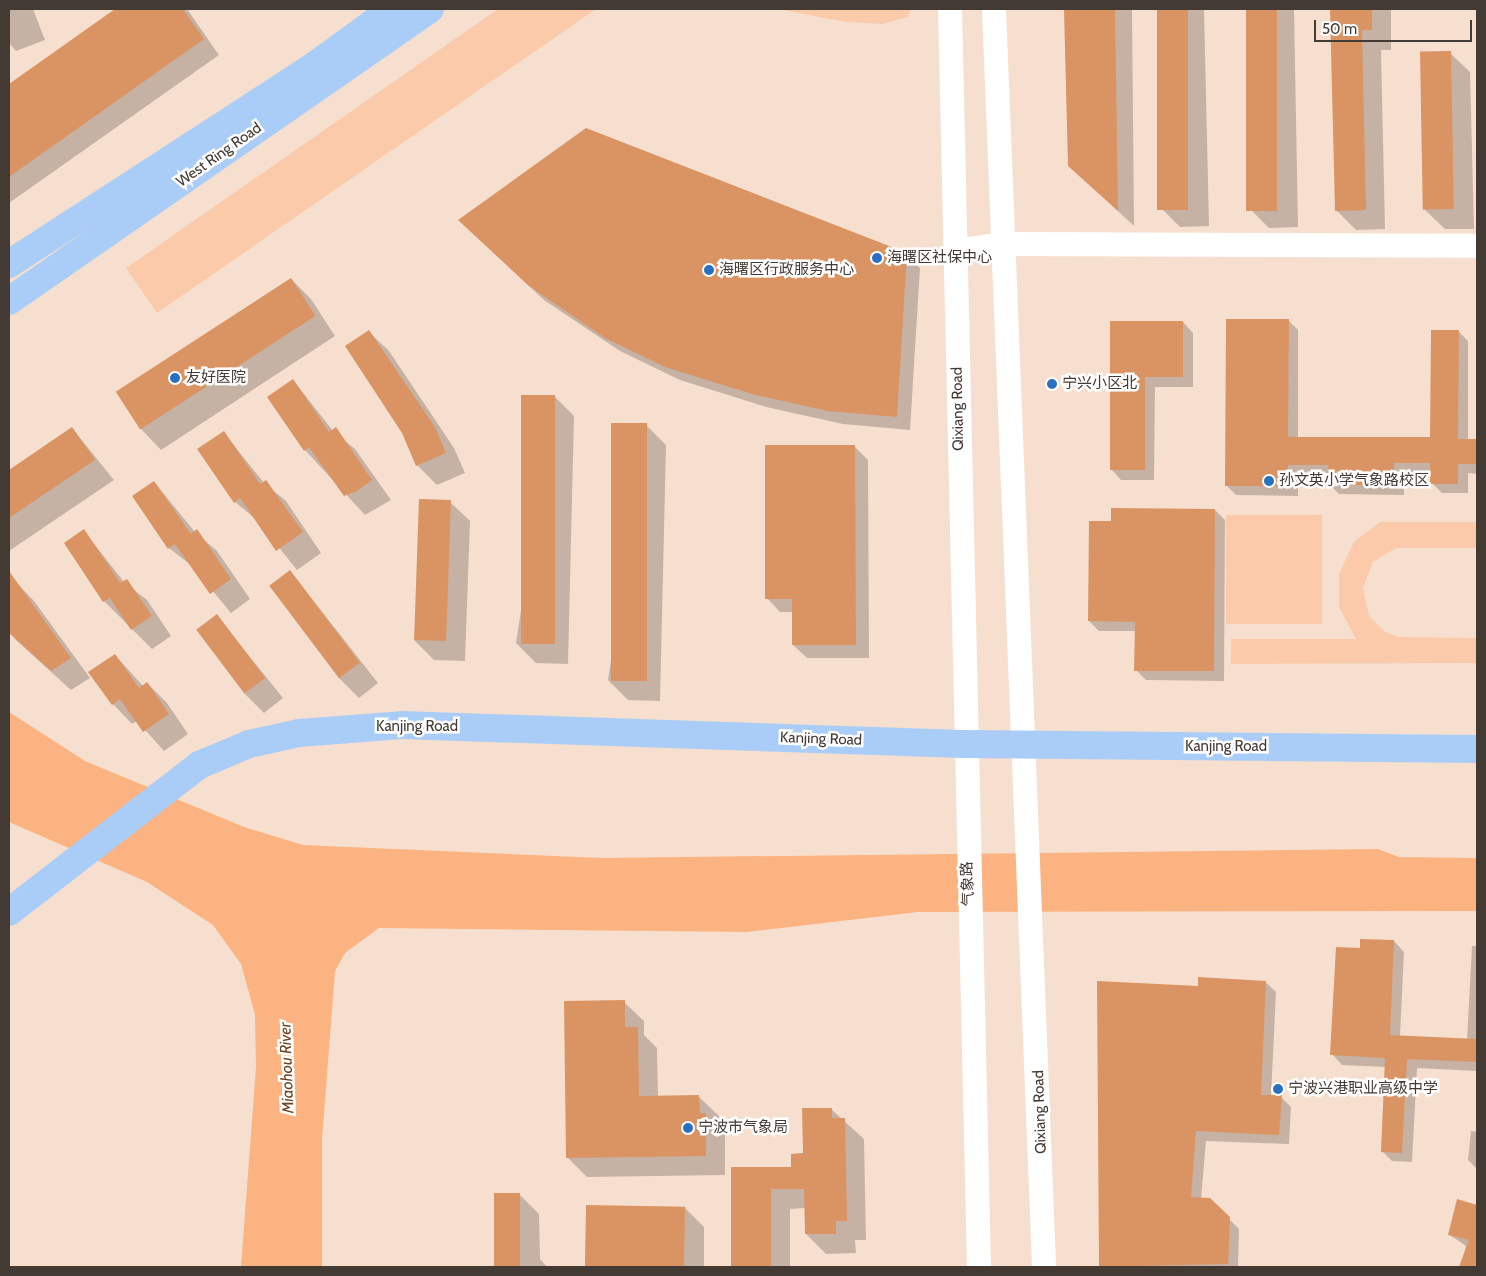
<!DOCTYPE html>
<meta charset="utf-8">
<style>
body{margin:0}
#map{position:relative;width:1486px;height:1276px;overflow:hidden;background:#f7dfcf;font-family:Cabin,"Noto Sans SC",sans-serif}
div>[style]{position:absolute}
[style*='--x']{left:calc(var(--x)*1px);top:calc(var(--y)*1px);width:calc(var(--w)*1px);rotate:calc(var(--a)*1deg)}
.green>*{inset:0;background:#facaaa;transform-origin:0 0}
.water>*{inset:0;background:#fbb381}
.shadow>*{inset:0;background:#0003}
.building>*{inset:0;background:#da9463;transform-origin:0 0}
.minor>*{height:24px;margin:-12px;padding:0 12px;transform-origin:12px;border-radius:12px;background:#fff}
.major>*{height:28px;margin:-14px;padding:0 14px;transform-origin:14px;border-radius:14px;background:#aacdf7}
.dots>*{width:14px;height:14px;translate:-50% -50%;box-sizing:border-box;border:2px solid #fff;border-radius:50%}
span{translate:-50% -50%;white-space:nowrap;text-align:center;line-height:1.15;-webkit-text-stroke:5px #fff;paint-order:stroke}
.street-label{font-size:15px;color:#433a33}
.poi-label{font-size:15px;color:#433a33}
.left{translate:0 -50%;text-align:left}
.water-label{font-size:16px;color:#6f401d;font-style:italic}
.frame{position:absolute;inset:0;border:10px solid #433a33;pointer-events:none}
.scale{position:absolute;left:1314px;top:20px;width:158px;height:22px;box-sizing:border-box;border:2px solid #433a33;border-top:0;padding-left:6px;font-size:15px;line-height:18px;white-space:nowrap;color:#433a33;-webkit-text-stroke:4px #fff;paint-order:stroke}
</style>
<div id="map">
<div class="green">
<i style="clip-path:polygon(498px 9px,596px 9px,157px 313px,126px 268px)"></i>
<i style="clip-path:polygon(777px 9px,910px 9px,908px 17px,882px 24px,846px 22px)"></i>
<i style="left:1226px;top:515px;width:96px;height:109px"></i>
<i style="clip-path:polygon(1380px 522px,1477px 522px,1477px 548px,1396px 548px,1373px 562px,1363px 588px,1369px 616px,1385px 632px,1399px 637px,1477px 638px,1477px 663px,1231px 664px,1231px 639px,1356px 639px,1339px 607px,1339px 574px,1354px 542px)"></i>
</div>
<div class="water">
<i style="clip-path:polygon(9px 712px,85px 761px,244px 827px,303px 845px,602px 858px,1378px 849px,1399px 857px,1477px 858px,1477px 911px,918px 912px,747px 932px,379px 928px,345px 953px,335px 971px,322px 1139px,322px 1267px,241px 1267px,256px 1067px,255px 1015px,241px 964px,213px 925px,147px 882px,9px 822px)"></i>
</div>
<div class="shadow">
<i style="clip-path:polygon(9px 9px,33px 9px,45px 40px,16px 51px,9px 43px)"></i>
<i style="clip-path:polygon(118px 9px,187px 9px,219px 55px,9px 203px,9px 86px)"></i>
<i style="clip-path:polygon(1065px 9px,1132px 9px,1134px 226px,1069px 165px)"></i>
<i style="clip-path:polygon(1157px 9px,1204px 9px,1209px 226px,1180px 227px,1163px 210px)"></i>
<i style="clip-path:polygon(1247px 9px,1294px 9px,1298px 227px,1269px 228px,1252px 211px)"></i>
<i style="clip-path:polygon(1333px 9px,1391px 9px,1391px 50px,1381px 50px,1385px 229px,1356px 230px,1336px 210px)"></i>
<i style="clip-path:polygon(1450px 53px,1470px 72px,1474px 229px,1445px 229px,1425px 210px)"></i>
<i style="clip-path:polygon(473px 233px,906px 254px,920px 268px,910px 430px,843px 424px,766px 407px,680px 380px,620px 351px,544px 300px)"></i>
<i style="clip-path:polygon(291px 279px,311px 299px,335px 336px,161px 450px,142px 430px,118px 393px)"></i>
<i style="clip-path:polygon(1288px 320px,1298px 330px,1298px 438px,1432px 438px,1458px 331px,1468px 341px,1468px 440px,1477px 440px,1477px 474px,1468px 473px,1468px 493px,1442px 493px,1432px 483px,1432px 472px,1404px 472px,1404px 495px,1339px 494px,1329px 484px,1329px 474px,1298px 474px,1298px 496px,1236px 495px,1226px 485px)"></i>
<i style="clip-path:polygon(1112px 322px,1183px 322px,1193px 333px,1193px 387px,1155px 387px,1154px 480px,1121px 480px,1111px 469px)"></i>
<i style="clip-path:polygon(369px 332px,389px 351px,454px 448px,465px 473px,437px 485px,417px 465px)"></i>
<i style="clip-path:polygon(293px 380px,333px 431px,355px 449px,391px 500px,365px 515px,305px 450px)"></i>
<i style="clip-path:polygon(554px 396px,574px 416px,568px 664px,536px 663px,516px 643px)"></i>
<i style="clip-path:polygon(646px 425px,666px 445px,660px 701px,628px 700px,608px 680px)"></i>
<i style="clip-path:polygon(72px 428px,114px 480px,9px 551px,9px 472px)"></i>
<i style="clip-path:polygon(224px 433px,264px 483px,286px 501px,321px 553px,297px 570px,257px 520px,235px 502px)"></i>
<i style="clip-path:polygon(854px 446px,868px 460px,869px 658px,807px 658px,793px 645px,793px 612px,780px 612px,767px 598px)"></i>
<i style="clip-path:polygon(154px 482px,195px 532px,217px 551px,250px 599px,231px 613px,192px 566px,169px 548px)"></i>
<i style="clip-path:polygon(450px 502px,470px 521px,465px 661px,434px 660px,414px 640px)"></i>
<i style="clip-path:polygon(1215px 510px,1225px 520px,1224px 681px,1146px 680px,1136px 670px,1136px 631px,1099px 631px,1089px 621px,1112px 522px)"></i>
<i style="clip-path:polygon(84px 531px,124px 582px,147px 600px,171px 636px,152px 649px,104px 601px,65px 543px)"></i>
<i style="clip-path:polygon(290px 571px,378px 683px,359px 698px,339px 678px)"></i>
<i style="clip-path:polygon(15px 581px,34px 601px,90px 678px,71px 690px,16px 640px,9px 630px,9px 586px)"></i>
<i style="clip-path:polygon(217px 616px,283px 698px,264px 713px,244px 693px)"></i>
<i style="clip-path:polygon(115px 655px,143px 686px,147px 683px,167px 703px,188px 734px,164px 751px,137px 721px,132px 724px,113px 704px)"></i>
<i style="clip-path:polygon(1394px 941px,1404px 952px,1400px 1036px,1467px 1040px,1472px 946px,1477px 946px,1477px 1071px,1417px 1068px,1412px 1162px,1392px 1161px,1382px 1151px,1386px 1067px,1342px 1065px,1332px 1054px,1361px 949px)"></i>
<i style="clip-path:polygon(1098px 982px,1199px 987px,1265px 982px,1276px 992px,1271px 1096px,1281px 1097px,1291px 1107px,1289px 1144px,1206px 1141px,1201px 1199px,1209px 1199px,1239px 1229px,1238px 1267px,1100px 1267px)"></i>
<i style="clip-path:polygon(624px 1002px,644px 1021px,644px 1035px,657px 1048px,658px 1097px,699px 1097px,719px 1116px,719px 1128px,725px 1134px,725px 1175px,587px 1177px,567px 1157px)"></i>
<i style="clip-path:polygon(831px 1109px,864px 1139px,866px 1240px,855px 1240px,856px 1253px,826px 1254px,806px 1234px,805px 1208px,790px 1209px,790px 1267px,733px 1267px,733px 1169px,793px 1169px)"></i>
<i style="clip-path:polygon(1471px 1131px,1477px 1132px,1477px 1169px,1468px 1160px)"></i>
<i style="clip-path:polygon(495px 1194px,519px 1194px,539px 1214px,540px 1259px,547px 1267px,496px 1267px)"></i>
<i style="clip-path:polygon(1458px 1201px,1477px 1206px,1477px 1267px,1460px 1267px,1466px 1246px,1450px 1235px)"></i>
<i style="clip-path:polygon(587px 1206px,684px 1207px,704px 1227px,704px 1267px,587px 1267px)"></i>
</div>
<div class="building">
<i style="clip-path:polygon(115px 9px,183px 9px,204px 39px,9px 177px,9px 84px)"></i>
<i style="clip-path:polygon(1064px 9px,1115px 9px,1118px 211px,1068px 166px)"></i>
<i style="left:1157px;top:9px;width:31px;height:201px"></i>
<i style="left:1246px;top:9px;width:31px;height:202px"></i>
<i style="clip-path:polygon(1330px 9px,1372px 9px,1372px 30px,1362px 30px,1366px 210px,1335px 211px)"></i>
<i style="left:1451px;top:51px;width:158px;height:31px;rotate:89deg"></i>
<i style="clip-path:polygon(586px 128px,907px 253px,897px 417px,828px 411px,752px 394px,665px 367px,605px 338px,529px 286px,458px 220px)"></i>
<i style="left:291px;top:278px;width:45px;height:209px;rotate:57deg"></i>
<i style="clip-path:polygon(1226px 319px,1289px 319px,1288px 437px,1430px 437px,1431px 330px,1459px 330px,1458px 439px,1477px 439px,1477px 464px,1458px 464px,1458px 484px,1430px 484px,1430px 463px,1394px 463px,1394px 485px,1328px 485px,1328px 465px,1288px 465px,1288px 486px,1225px 486px)"></i>
<i style="clip-path:polygon(1110px 321px,1183px 321px,1183px 377px,1145px 377px,1145px 470px,1110px 470px)"></i>
<i style="clip-path:polygon(369px 330px,435px 427px,446px 453px,416px 466px,402px 433px,345px 346px)"></i>
<i style="clip-path:polygon(293px 379px,329px 432px,336px 427px,372px 480px,357px 491px,344px 496px,309px 447px,304px 451px,267px 397px)"></i>
<i style="left:521px;top:395px;width:34px;height:249px"></i>
<i style="left:611px;top:423px;width:36px;height:258px"></i>
<i style="clip-path:polygon(72px 427px,95px 460px,9px 518px,9px 470px)"></i>
<i style="clip-path:polygon(224px 431px,260px 484px,266px 480px,303px 532px,276px 551px,240px 498px,234px 503px,197px 449px)"></i>
<i style="clip-path:polygon(765px 445px,855px 445px,856px 645px,792px 645px,792px 599px,765px 599px)"></i>
<i style="clip-path:polygon(154px 481px,191px 534px,197px 529px,231px 579px,210px 594px,175px 544px,168px 549px,132px 496px)"></i>
<i style="left:419px;top:499px;width:32px;height:141px;rotate:2deg"></i>
<i style="clip-path:polygon(1111px 508px,1215px 509px,1214px 671px,1134px 671px,1135px 622px,1088px 621px,1089px 521px,1111px 521px)"></i>
<i style="clip-path:polygon(84px 529px,120px 583px,127px 579px,152px 616px,131px 630px,110px 598px,103px 602px,64px 543px)"></i>
<i style="left:290px;top:570px;width:116px;height:26px;rotate:53deg"></i>
<i style="clip-path:polygon(9px 571px,71px 658px,51px 671px,9px 633px)"></i>
<i style="left:217px;top:614px;width:80px;height:26px;rotate:53deg"></i>
<i style="clip-path:polygon(115px 654px,139px 688px,147px 682px,169px 714px,143px 732px,120px 699px,112px 705px,88px 672px)"></i>
<i style="clip-path:polygon(1360px 939px,1394px 940px,1390px 1035px,1477px 1039px,1477px 1062px,1407px 1059px,1402px 1153px,1381px 1152px,1385px 1058px,1330px 1055px,1336px 947px,1360px 948px)"></i>
<i style="clip-path:polygon(1198px 977px,1266px 981px,1261px 1095px,1282px 1095px,1279px 1135px,1196px 1131px,1191px 1197px,1210px 1198px,1230px 1217px,1228px 1264px,1099px 1267px,1097px 981px,1198px 986px)"></i>
<i style="clip-path:polygon(625px 1000px,625px 1027px,638px 1027px,639px 1096px,699px 1095px,700px 1113px,706px 1113px,706px 1156px,566px 1158px,564px 1001px)"></i>
<i style="clip-path:polygon(802px 1108px,832px 1108px,832px 1118px,845px 1118px,847px 1221px,836px 1221px,836px 1234px,805px 1234px,804px 1189px,771px 1189px,771px 1267px,731px 1267px,731px 1167px,791px 1167px,791px 1154px,803px 1153px)"></i>
<i style="left:494px;top:1193px;width:26px;height:74px"></i>
<i style="clip-path:polygon(1457px 1199px,1477px 1205px,1477px 1267px,1459px 1267px,1469px 1240px,1448px 1235px)"></i>
<i style="left:586px;top:1205px;width:99px;height:62px;rotate:1deg"></i>
</div>
<div class="minor">
<i style="--x:950;--y:9;--w:1258;--a:88.68"></i>
<i style="--x:994;--y:9;--w:1259;--a:87.72"></i>
<i style="--x:955;--y:251;--w:48;--a:-8.5"></i>
<i style="--x:1002;--y:244;--w:475;--a:0.2"></i>
</div>
<div class="major">
<i style="--x:9;--y:264;--w:369;--a:-33"></i>
<i style="--x:318;--y:63;--w:92;--a:-36.1"></i>
<i style="--x:9;--y:301;--w:512;--a:-34.74"></i>
<i style="--x:9;--y:912;--w:240;--a:-37.7"></i>
<i style="--x:199;--y:765;--w:54;--a:-22.8"></i>
<i style="--x:249;--y:744;--w:51;--a:-12.4"></i>
<i style="--x:299;--y:733;--w:103;--a:-4.4"></i>
<i style="--x:402;--y:725;--w:562;--a:1.94"></i>
<i style="--x:964;--y:744;--w:513;--a:0.56"></i>
</div>
<div class="dots">
<i style="left:877px;top:258px;background:#2a70c1"></i>
<i style="left:709px;top:270px;background:#2a70c1"></i>
<i style="left:175px;top:378px;background:#2a70c1"></i>
<i style="left:1052px;top:384px;background:#2a70c1"></i>
<i style="left:1269px;top:481px;background:#2a70c1"></i>
<i style="left:1278px;top:1089px;background:#2a70c1"></i>
<i style="left:688px;top:1128px;background:#2a70c1"></i>
</div>
<div class="street-label">
<span style="left:219px;top:155px;rotate:-35deg">West Ring Road</span>
<span style="left:958px;top:409px;rotate:-91deg">Qixiang Road</span>
<span style="left:417px;top:727px">Kanjing Road</span>
<span style="left:821px;top:739px;rotate:2deg">Kanjing Road</span>
<span style="left:1226px;top:747px">Kanjing Road</span>
<span style="left:968px;top:884px;rotate:-92deg">气象路</span>
<span style="left:1040px;top:1112px;rotate:-92deg">Qixiang Road</span>
</div>
<div class="poi-label">
<span class="left" style="left:887px;top:258px">海曙区社保中心</span>
<span class="left" style="left:719px;top:270px">海曙区行政服务中心</span>
<span class="left" style="left:186px;top:378px">友好医院</span>
<span class="left" style="left:1062px;top:384px">宁兴小区北</span>
<span class="left" style="left:1279px;top:481px">孙文英小学气象路校区</span>
<span class="left" style="left:1288px;top:1089px">宁波兴港职业高级中学</span>
<span class="left" style="left:698px;top:1128px">宁波市气象局</span>
</div>
<div class="water-label">
<span style="left:287px;top:1068px;rotate:-92deg">Miaohou River</span>
</div>
<div class="frame"></div>
<div class="scale">50 m</div>
</div>
